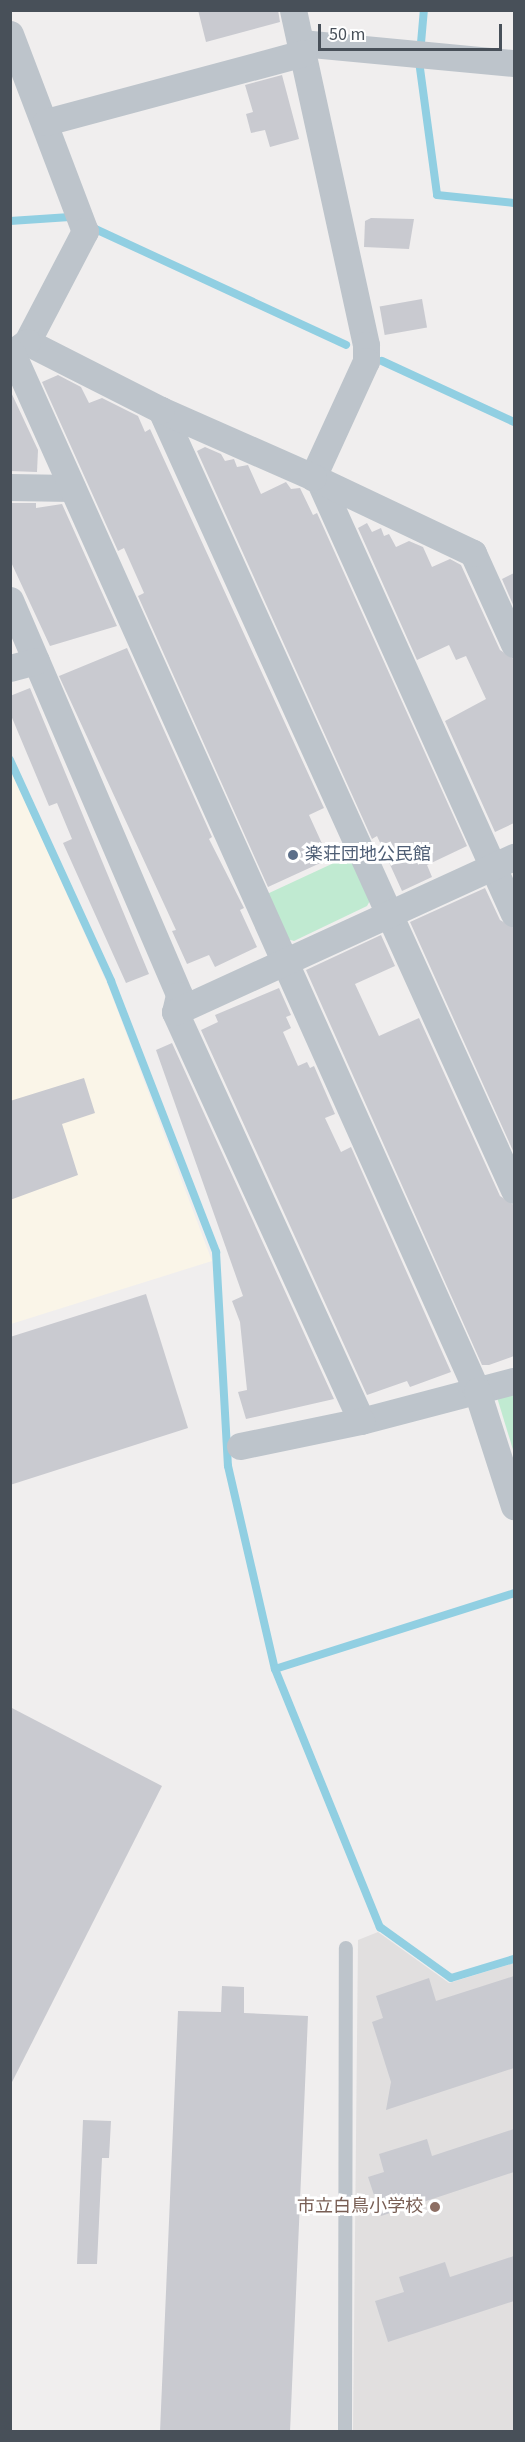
<!DOCTYPE html>
<meta charset="utf-8">
<style>
body{margin:0}
#map{position:relative;width:525px;height:2442px;overflow:hidden;background:#f0eeee;font-family:"Source Sans 3","Noto Sans JP",sans-serif}
div>[style]{position:absolute}
[style*='--x']{left:calc(var(--x)*1px);top:calc(var(--y)*1px);width:calc(var(--w)*1px);rotate:calc(var(--a)*1deg)}
.commercial>*{inset:0;background:#faf5e8}
.education>*{inset:0;background:#e1dfdf}
.green>*{inset:0;background:#c0ead1}
.stream>*{height:8px;margin:-4px;padding:0 4px;transform-origin:4px;border-radius:4px;background:#91cfe2}
.building>*{inset:0;background:#c9cad0;transform-origin:0 0}
.lane>*{height:14px;margin:-7px;padding:0 7px;transform-origin:7px;border-radius:7px;background:#bdc4cb}
.street>*{height:27px;margin:-13.5px;padding:0 13.5px;transform-origin:13.5px;border-radius:13.5px;background:#bdc4cb}
.dots>*{width:16px;height:16px;translate:-50% -50%;box-sizing:border-box;border:3px solid #fff;border-radius:50%}
span{translate:-50% -50%;white-space:nowrap;text-align:center;line-height:1.15;-webkit-text-stroke:6px #fff;paint-order:stroke}
.service-label{font-size:18px;color:#4e5e75}
.left{translate:0 -50%;text-align:left}
.education-label{font-size:18px;color:#785e54}
.right{translate:-100% -50%;text-align:right}
.frame{position:absolute;inset:0;border:12px solid #485059;pointer-events:none}
.scale{position:absolute;left:318px;top:24px;width:184px;height:27px;box-sizing:border-box;border:3px solid #485059;border-top:0;padding-left:8px;font-size:18px;line-height:21px;white-space:nowrap;color:#485059;-webkit-text-stroke:4px #fff;paint-order:stroke}
</style>
<div id="map">
<div class="commercial">
<i style="clip-path:polygon(10px 768px,109px 988px,212px 1261px,11px 1324px)"></i>
</div>
<div class="education">
<i style="clip-path:polygon(378px 1932px,449px 1983px,514px 1963px,514px 2431px,353px 2432px,358px 1940px)"></i>
</div>
<div class="green">
<i style="clip-path:polygon(351px 855px,372px 897px,367px 906px,294px 941px,287px 939px,267px 894px)"></i>
<i style="clip-path:polygon(514px 1389px,514px 1453px,496px 1394px)"></i>
</div>
<div class="stream">
<i style="--x:421;--y:43;--w:33;--a:-85"></i>
<i style="--x:419;--y:61;--w:135;--a:82.3"></i>
<i style="--x:437;--y:195;--w:77;--a:5.9"></i>
<i style="--x:10;--y:221;--w:60;--a:-3.8"></i>
<i style="--x:91;--y:227;--w:281;--a:24.8"></i>
<i style="--x:382;--y:361;--w:145;--a:24.8"></i>
<i style="--x:10;--y:760;--w:243;--a:65.4"></i>
<i style="--x:111;--y:981;--w:291;--a:68.8"></i>
<i style="--x:216;--y:1252;--w:214;--a:86.8"></i>
<i style="--x:228;--y:1466;--w:208;--a:77"></i>
<i style="--x:275;--y:1669;--w:279;--a:67.9"></i>
<i style="--x:380;--y:1927;--w:87;--a:35.7"></i>
<i style="--x:451;--y:1978;--w:66;--a:-16.8"></i>
<i style="--x:275;--y:1669;--w:251;--a:-17.6"></i>
</div>
<div class="building">
<i style="clip-path:polygon(198px 10px,278px 10px,280px 22px,206px 42px)"></i>
<i style="clip-path:polygon(282px 75px,299px 139px,270px 147px,265px 130px,251px 133px,246px 114px,253px 112px,245px 85px)"></i>
<i style="clip-path:polygon(371px 218px,414px 219px,409px 249px,364px 247px,365px 221px)"></i>
<i style="left:422px;top:299px;width:29px;height:43px;rotate:80deg"></i>
<i style="clip-path:polygon(58px 375px,81px 387px,89px 403px,102px 398px,138px 416px,145px 432px,150px 429px,324px 808px,309px 815px,329px 859px,268px 887px,138px 596px,144px 593px,124px 548px,118px 551px,42px 382px)"></i>
<i style="clip-path:polygon(10px 390px,38px 450px,37px 472px,10px 471px)"></i>
<i style="clip-path:polygon(205px 447px,221px 454px,225px 461px,234px 459px,237px 467px,248px 465px,261px 494px,286px 482px,291px 489px,300px 488px,313px 515px,317px 513px,467px 846px,427px 865px,432px 877px,402px 891px,377px 836px,372px 839px,197px 451px)"></i>
<i style="clip-path:polygon(10px 503px,36px 503px,36px 508px,62px 504px,117px 626px,50px 646px,10px 560px)"></i>
<i style="clip-path:polygon(367px 523px,372px 532px,381px 528px,384px 536px,389px 534px,396px 547px,409px 541px,423px 547px,432px 567px,450px 559px,461px 565px,500px 650px,514px 659px,514px 823px,495px 832px,445px 721px,486px 699px,466px 656px,456px 660px,449px 645px,417px 660px,358px 528px)"></i>
<i style="clip-path:polygon(514px 573px,514px 607px,502px 579px)"></i>
<i style="clip-path:polygon(127px 648px,212px 837px,209px 839px,244px 908px,240px 910px,257px 947px,215px 967px,209px 955px,187px 964px,172px 931px,176px 930px,59px 676px)"></i>
<i style="clip-path:polygon(30px 688px,149px 974px,126px 983px,63px 843px,72px 839px,57px 803px,49px 806px,10px 713px,10px 696px)"></i>
<i style="clip-path:polygon(485px 888px,500px 920px,514px 928px,514px 1153px,410px 922px)"></i>
<i style="clip-path:polygon(381px 935px,395px 966px,355px 984px,379px 1036px,419px 1018px,500px 1196px,514px 1205px,514px 1356px,489px 1365px,482px 1365px,306px 970px)"></i>
<i style="clip-path:polygon(279px 988px,291px 1015px,286px 1017px,291px 1028px,283px 1032px,298px 1066px,307px 1062px,310px 1068px,314px 1066px,335px 1114px,325px 1118px,341px 1152px,351px 1147px,451px 1372px,410px 1387px,407px 1381px,367px 1395px,201px 1030px,218px 1022px,215px 1015px)"></i>
<i style="clip-path:polygon(172px 1043px,334px 1399px,246px 1419px,238px 1392px,247px 1390px,240px 1322px,232px 1301px,243px 1296px,156px 1050px)"></i>
<i style="clip-path:polygon(84px 1078px,95px 1113px,62px 1124px,78px 1175px,10px 1200px,10px 1101px)"></i>
<i style="clip-path:polygon(146px 1294px,188px 1428px,10px 1485px,10px 1337px)"></i>
<i style="clip-path:polygon(10px 1707px,162px 1786px,10px 2086px)"></i>
<i style="clip-path:polygon(514px 1976px,514px 2068px,386px 2110px,391px 2082px,372px 2022px,383px 2018px,376px 1996px,429px 1978px,436px 2001px)"></i>
<i style="clip-path:polygon(222px 1986px,244px 1987px,244px 2013px,308px 2016px,290px 2432px,160px 2432px,178px 2011px,221px 2012px)"></i>
<i style="clip-path:polygon(83px 2120px,111px 2121px,109px 2158px,102px 2158px,97px 2264px,77px 2264px)"></i>
<i style="clip-path:polygon(514px 2129px,514px 2172px,381px 2216px,368px 2177px,384px 2172px,379px 2154px,427px 2139px,432px 2156px)"></i>
<i style="clip-path:polygon(514px 2256px,514px 2301px,388px 2342px,375px 2301px,404px 2292px,399px 2277px,445px 2262px,450px 2277px)"></i>
</div>
<div class="lane">
<i style="--x:345;--y:2432;--w:484;--a:-89.9"></i>
</div>
<div class="street">
<i style="--x:293;--y:10;--w:343;--a:77.7"></i>
<i style="--x:366;--y:345;--w:16;--a:90"></i>
<i style="--x:366;--y:361;--w:128;--a:114.6"></i>
<i style="--x:10;--y:34;--w:211;--a:69.2"></i>
<i style="--x:85;--y:231;--w:125;--a:117.6"></i>
<i style="--x:301;--y:43;--w:214;--a:5.4"></i>
<i style="--x:46;--y:122;--w:266;--a:-15"></i>
<i style="--x:161;--y:410;--w:856;--a:65.65"></i>
<i style="--x:319;--y:480;--w:475;--a:65.8"></i>
<i style="--x:10;--y:487;--w:62;--a:0.9"></i>
<i style="--x:10;--y:600;--w:430;--a:66.8"></i>
<i style="--x:179;--y:995;--w:17;--a:103"></i>
<i style="--x:175;--y:1012;--w:449;--a:65.5"></i>
<i style="--x:361;--y:1421;--w:158;--a:-14.7"></i>
<i style="--x:514;--y:644;--w:100;--a:-114.3"></i>
<i style="--x:473;--y:553;--w:177;--a:-154.6"></i>
<i style="--x:313;--y:477;--w:166;--a:-156.2"></i>
<i style="--x:161;--y:410;--w:150;--a:-153.1"></i>
<i style="--x:27;--y:342;--w:19;--a:144"></i>
<i style="--x:12;--y:353;--w:1137;--a:65.87"></i>
<i style="--x:477;--y:1391;--w:121;--a:72.2"></i>
<i style="--x:10;--y:668;--w:27;--a:-15"></i>
<i style="--x:175;--y:1012;--w:373;--a:-24.6"></i>
<i style="--x:240;--y:1446;--w:124;--a:-11.7"></i>
</div>
<div class="dots">
<i style="left:293px;top:855px;background:#5c6f8a"></i>
<i style="left:435px;top:2207px;background:#8d6e63"></i>
</div>
<div class="service-label">
<span class="left" style="left:305px;top:855px">楽荘団地公民館</span>
</div>
<div class="education-label">
<span class="right" style="left:423px;top:2207px">市立白鳥小学校</span>
</div>
<div class="frame"></div>
<div class="scale">50 m</div>
</div>
